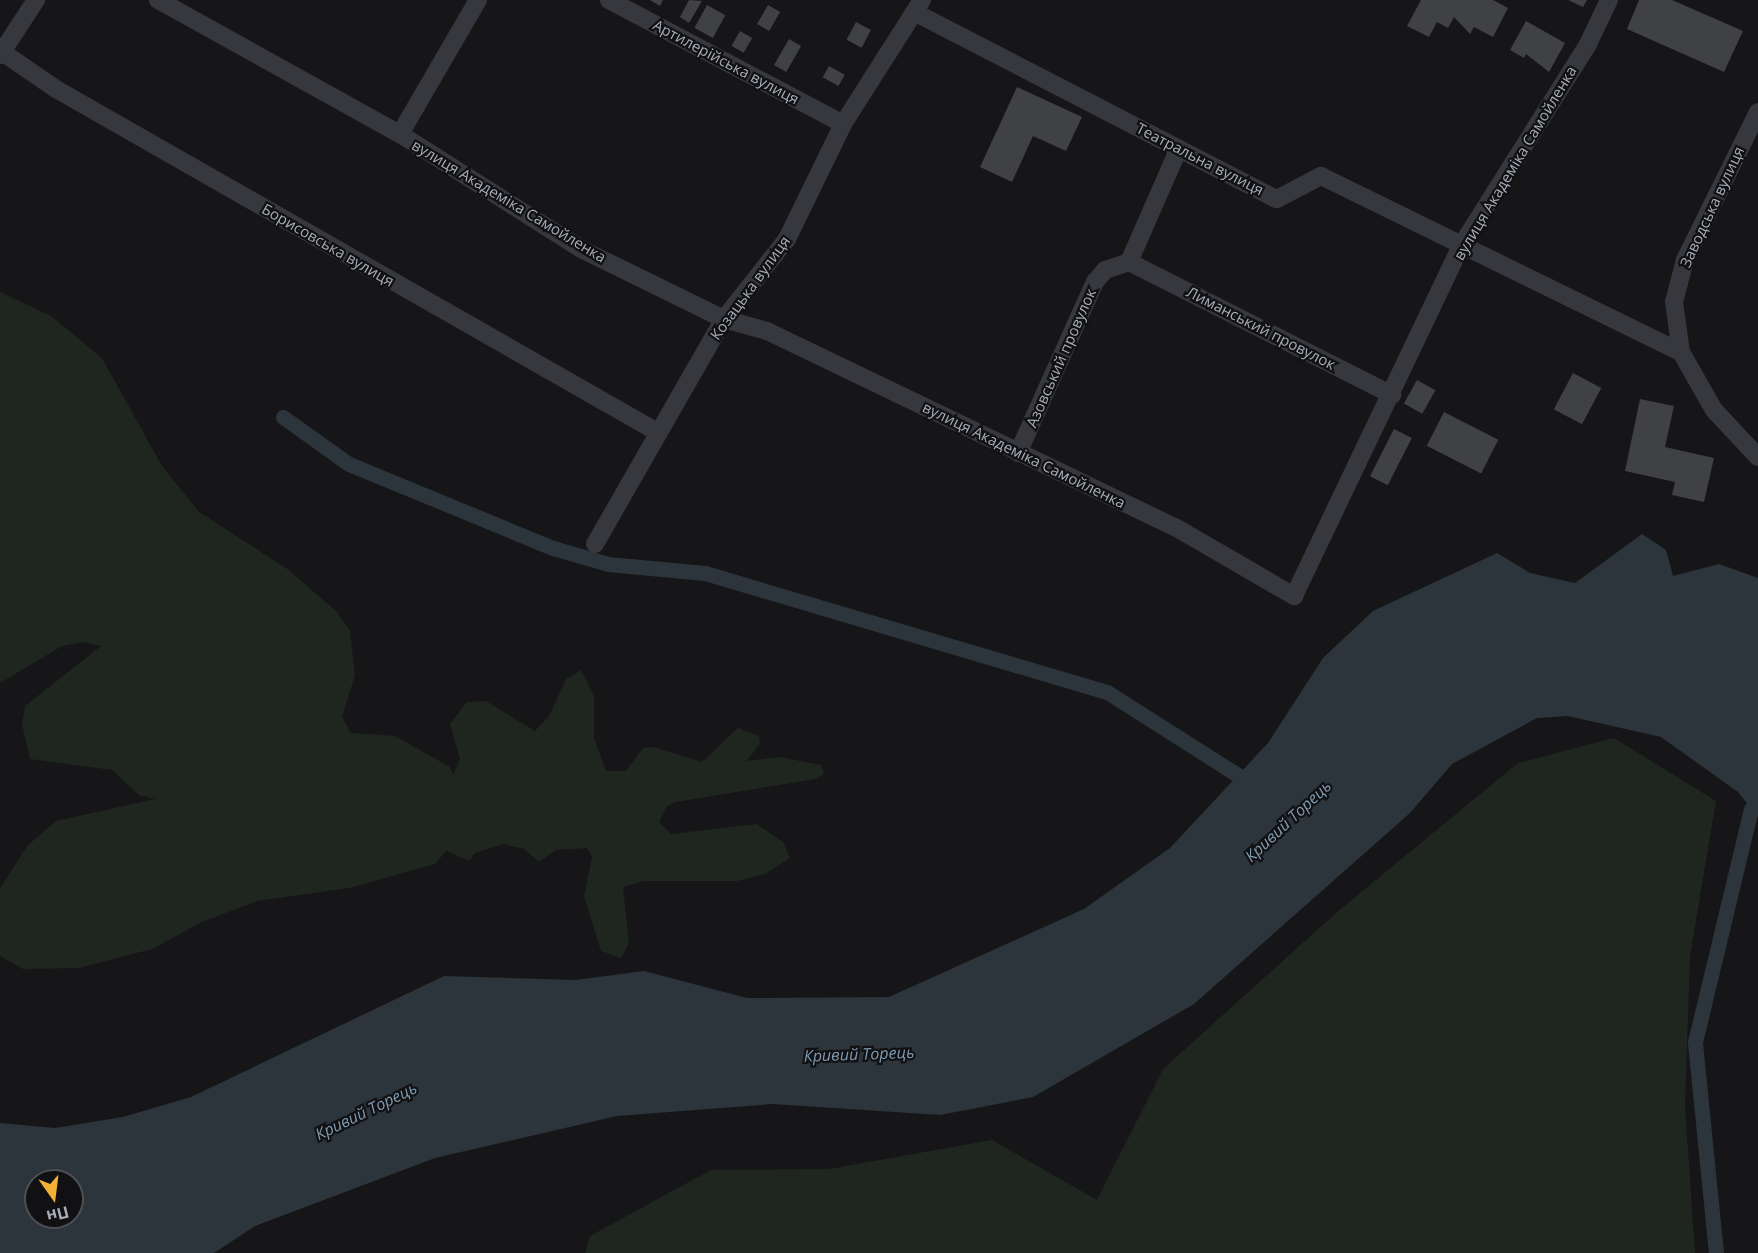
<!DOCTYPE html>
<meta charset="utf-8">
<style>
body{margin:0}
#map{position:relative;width:1758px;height:1253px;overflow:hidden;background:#161618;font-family:"Open Sans",sans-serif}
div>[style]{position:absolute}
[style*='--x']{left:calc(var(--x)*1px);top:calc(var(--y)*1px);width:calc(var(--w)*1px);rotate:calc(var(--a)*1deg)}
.green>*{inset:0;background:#1e261f}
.water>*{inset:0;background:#2c353c}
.canal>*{height:15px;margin:-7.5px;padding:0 7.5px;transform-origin:7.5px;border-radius:7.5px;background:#2c353c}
.building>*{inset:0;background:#404145;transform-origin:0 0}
.minor>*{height:18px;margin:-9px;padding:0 9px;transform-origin:9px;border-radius:9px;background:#37383d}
span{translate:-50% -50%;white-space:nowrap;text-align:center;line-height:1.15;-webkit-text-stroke:4.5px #111113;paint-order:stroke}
.street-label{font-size:15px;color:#a8adb8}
.water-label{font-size:16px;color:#7f9bb3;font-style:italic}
.north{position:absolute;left:24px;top:1169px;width:60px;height:60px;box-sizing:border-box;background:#111113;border:2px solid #4d4f55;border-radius:50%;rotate:166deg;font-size:16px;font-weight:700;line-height:24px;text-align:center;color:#a8adb8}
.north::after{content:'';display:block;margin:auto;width:21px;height:27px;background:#f2b134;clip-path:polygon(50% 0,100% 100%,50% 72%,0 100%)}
</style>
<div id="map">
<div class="green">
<i style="clip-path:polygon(0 292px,51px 316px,102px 358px,162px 466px,199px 512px,286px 568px,336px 611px,350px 631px,355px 675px,342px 717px,351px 733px,395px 736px,450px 767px,453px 775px,460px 759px,450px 724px,467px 702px,486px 701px,535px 731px,549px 716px,566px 679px,581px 670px,594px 696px,594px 738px,606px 771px,626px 771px,643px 748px,653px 747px,702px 762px,738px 728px,759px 736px,760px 744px,746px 761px,780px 757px,821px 765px,824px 774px,816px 779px,676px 802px,667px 806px,659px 822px,671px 834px,757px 824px,783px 842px,790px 858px,765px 874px,737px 881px,644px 881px,623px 887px,629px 943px,621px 958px,601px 951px,584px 896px,592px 857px,587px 848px,556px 850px,539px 862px,524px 849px,503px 844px,475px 853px,469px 861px,446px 851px,435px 864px,349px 888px,257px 901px,202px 922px,152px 949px,79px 968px,23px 969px,0 956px,0 889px,27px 846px,56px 821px,155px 799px,139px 795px,112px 770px,30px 759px,22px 724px,25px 706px,101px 646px,84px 642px,62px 646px,0 683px)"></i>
<i style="clip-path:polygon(1614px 738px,1716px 801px,1690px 956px,1685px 1106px,1695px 1253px,585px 1253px,590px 1236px,711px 1170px,829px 1169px,992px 1140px,1097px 1200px,1163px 1069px,1337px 912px,1518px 763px)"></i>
</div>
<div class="water">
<i style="clip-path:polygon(evenodd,1642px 534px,1666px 550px,1673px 576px,1719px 564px,1758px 578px,1758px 817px,1738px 792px,1661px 737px,1568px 716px,1537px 718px,1452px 764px,1410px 813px,1194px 1004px,1033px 1097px,940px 1115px,773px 1104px,617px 1116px,435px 1158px,255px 1226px,214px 1253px,0 1253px,0 1123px,55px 1128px,123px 1117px,191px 1097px,444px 976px,576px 980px,644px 971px,747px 998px,889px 997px,1084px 909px,1170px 848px,1268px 743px,1323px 658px,1373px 611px,1497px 553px,1530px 573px,1575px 583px,1642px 534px,36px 1181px,72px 1181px,72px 1217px,36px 1217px,36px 1181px)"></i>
</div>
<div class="canal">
<i style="--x:283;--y:417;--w:81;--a:35.5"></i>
<i style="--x:349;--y:464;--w:221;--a:22.4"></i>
<i style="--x:553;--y:548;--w:57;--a:16.2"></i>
<i style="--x:608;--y:564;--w:97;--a:5.3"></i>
<i style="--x:705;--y:573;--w:419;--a:16.5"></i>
<i style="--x:1107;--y:692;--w:155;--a:32.4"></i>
<i style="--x:1716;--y:1253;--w:212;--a:-95.7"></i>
<i style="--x:1695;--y:1042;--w:240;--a:-76.5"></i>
</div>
<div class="building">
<i style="clip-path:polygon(650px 0,663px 0,660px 6px)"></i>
<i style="clip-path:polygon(689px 0,702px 1px,689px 23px,680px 17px)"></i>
<i style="clip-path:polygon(1421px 0,1493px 0,1508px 8px,1493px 37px,1474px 27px,1470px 34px,1454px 17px,1448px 28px,1437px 22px,1429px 37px,1407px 26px)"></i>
<i style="clip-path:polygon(1568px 0,1587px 0,1583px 7px)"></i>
<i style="clip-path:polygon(1639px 0,1672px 0,1743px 31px,1724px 72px,1627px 29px)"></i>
<i style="left:707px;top:5px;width:21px;height:26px;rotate:29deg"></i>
<i style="left:768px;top:5px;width:14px;height:22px;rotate:30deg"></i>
<i style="clip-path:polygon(1526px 21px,1565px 43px,1549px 72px,1526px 54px,1524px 58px,1510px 50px)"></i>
<i style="left:856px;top:22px;width:17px;height:20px;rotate:28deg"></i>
<i style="left:740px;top:31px;width:14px;height:17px;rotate:30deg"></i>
<i style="left:789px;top:39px;width:14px;height:30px;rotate:30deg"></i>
<i style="left:829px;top:66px;width:18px;height:13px;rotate:29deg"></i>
<i style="clip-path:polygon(1017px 87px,1082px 117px,1066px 151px,1033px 136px,1012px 182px,980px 167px)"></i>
<i style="left:1573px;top:373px;width:32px;height:41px;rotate:28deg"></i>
<i style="left:1417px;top:380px;width:21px;height:27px;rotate:29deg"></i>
<i style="clip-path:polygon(1640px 399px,1674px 406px,1665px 447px,1714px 458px,1704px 502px,1672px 495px,1675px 482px,1625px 471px)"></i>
<i style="left:1444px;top:412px;width:61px;height:38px;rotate:27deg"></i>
<i style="left:1394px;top:429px;width:20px;height:53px;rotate:27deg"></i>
</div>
<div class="minor">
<i style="--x:158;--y:0;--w:277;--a:29"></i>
<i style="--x:400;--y:134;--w:217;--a:32.4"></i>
<i style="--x:583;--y:250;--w:157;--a:26.1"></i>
<i style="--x:724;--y:319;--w:45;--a:15.6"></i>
<i style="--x:767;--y:331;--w:453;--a:25.7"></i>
<i style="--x:1175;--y:527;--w:138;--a:30.1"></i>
<i style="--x:1294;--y:596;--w:388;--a:-64.5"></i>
<i style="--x:1461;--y:246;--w:239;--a:-57.8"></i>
<i style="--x:1588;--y:44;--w:49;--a:-64.5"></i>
<i style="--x:609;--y:0;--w:265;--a:27.9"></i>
<i style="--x:914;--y:12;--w:408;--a:27.3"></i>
<i style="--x:1277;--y:199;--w:50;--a:-27.6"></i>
<i style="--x:1321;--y:176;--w:401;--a:26.1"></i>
<i style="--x:2;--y:52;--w:65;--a:34.4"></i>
<i style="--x:56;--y:89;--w:694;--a:29.7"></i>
<i style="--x:0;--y:55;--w:66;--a:-56.8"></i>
<i style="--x:1758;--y:112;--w:165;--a:116.3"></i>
<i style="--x:1685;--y:260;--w:43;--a:104.7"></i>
<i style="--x:1674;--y:302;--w:50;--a:82"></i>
<i style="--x:1681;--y:352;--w:67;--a:60.4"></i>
<i style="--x:1714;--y:410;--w:64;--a:46.9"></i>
<i style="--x:400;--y:134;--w:155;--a:-59.8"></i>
<i style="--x:1129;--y:262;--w:295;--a:26.8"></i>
<i style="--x:1018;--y:453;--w:188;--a:-65.8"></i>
<i style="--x:1095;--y:282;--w:16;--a:-50"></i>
<i style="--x:1105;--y:270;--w:25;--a:-18"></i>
<i style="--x:1129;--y:262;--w:124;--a:-66.3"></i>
<i style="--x:595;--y:544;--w:259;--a:-60.2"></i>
<i style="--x:724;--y:319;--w:102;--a:-51.8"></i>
<i style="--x:787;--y:239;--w:128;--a:-64"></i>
<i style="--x:843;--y:124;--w:147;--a:-57.5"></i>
</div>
<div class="street-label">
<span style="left:726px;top:62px;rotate:28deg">Артилерійська вулиця</span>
<span style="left:1200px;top:159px;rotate:27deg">Театральна вулиця</span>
<span style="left:1515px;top:163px;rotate:-59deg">вулиця Академіка Самойленка</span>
<span style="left:509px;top:201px;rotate:31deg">вулиця Академіка Самойленка</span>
<span style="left:1712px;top:207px;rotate:-65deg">Заводська вулиця</span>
<span style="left:328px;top:245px;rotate:30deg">Борисовська вулиця</span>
<span style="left:750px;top:288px;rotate:-54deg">Козацька вулиця</span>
<span style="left:1261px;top:328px;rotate:27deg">Лиманський провулок</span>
<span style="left:1061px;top:358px;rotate:-66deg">Азовський провулок</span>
<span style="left:1024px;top:455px;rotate:26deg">вулиця Академіка Самойленка</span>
</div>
<div class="water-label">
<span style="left:1288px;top:821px;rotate:-43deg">Кривий Торець</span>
<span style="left:859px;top:1054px;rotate:-2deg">Кривий Торець</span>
<span style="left:366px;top:1111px;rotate:-26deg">Кривий Торець</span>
</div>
<div class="north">Пн</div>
</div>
